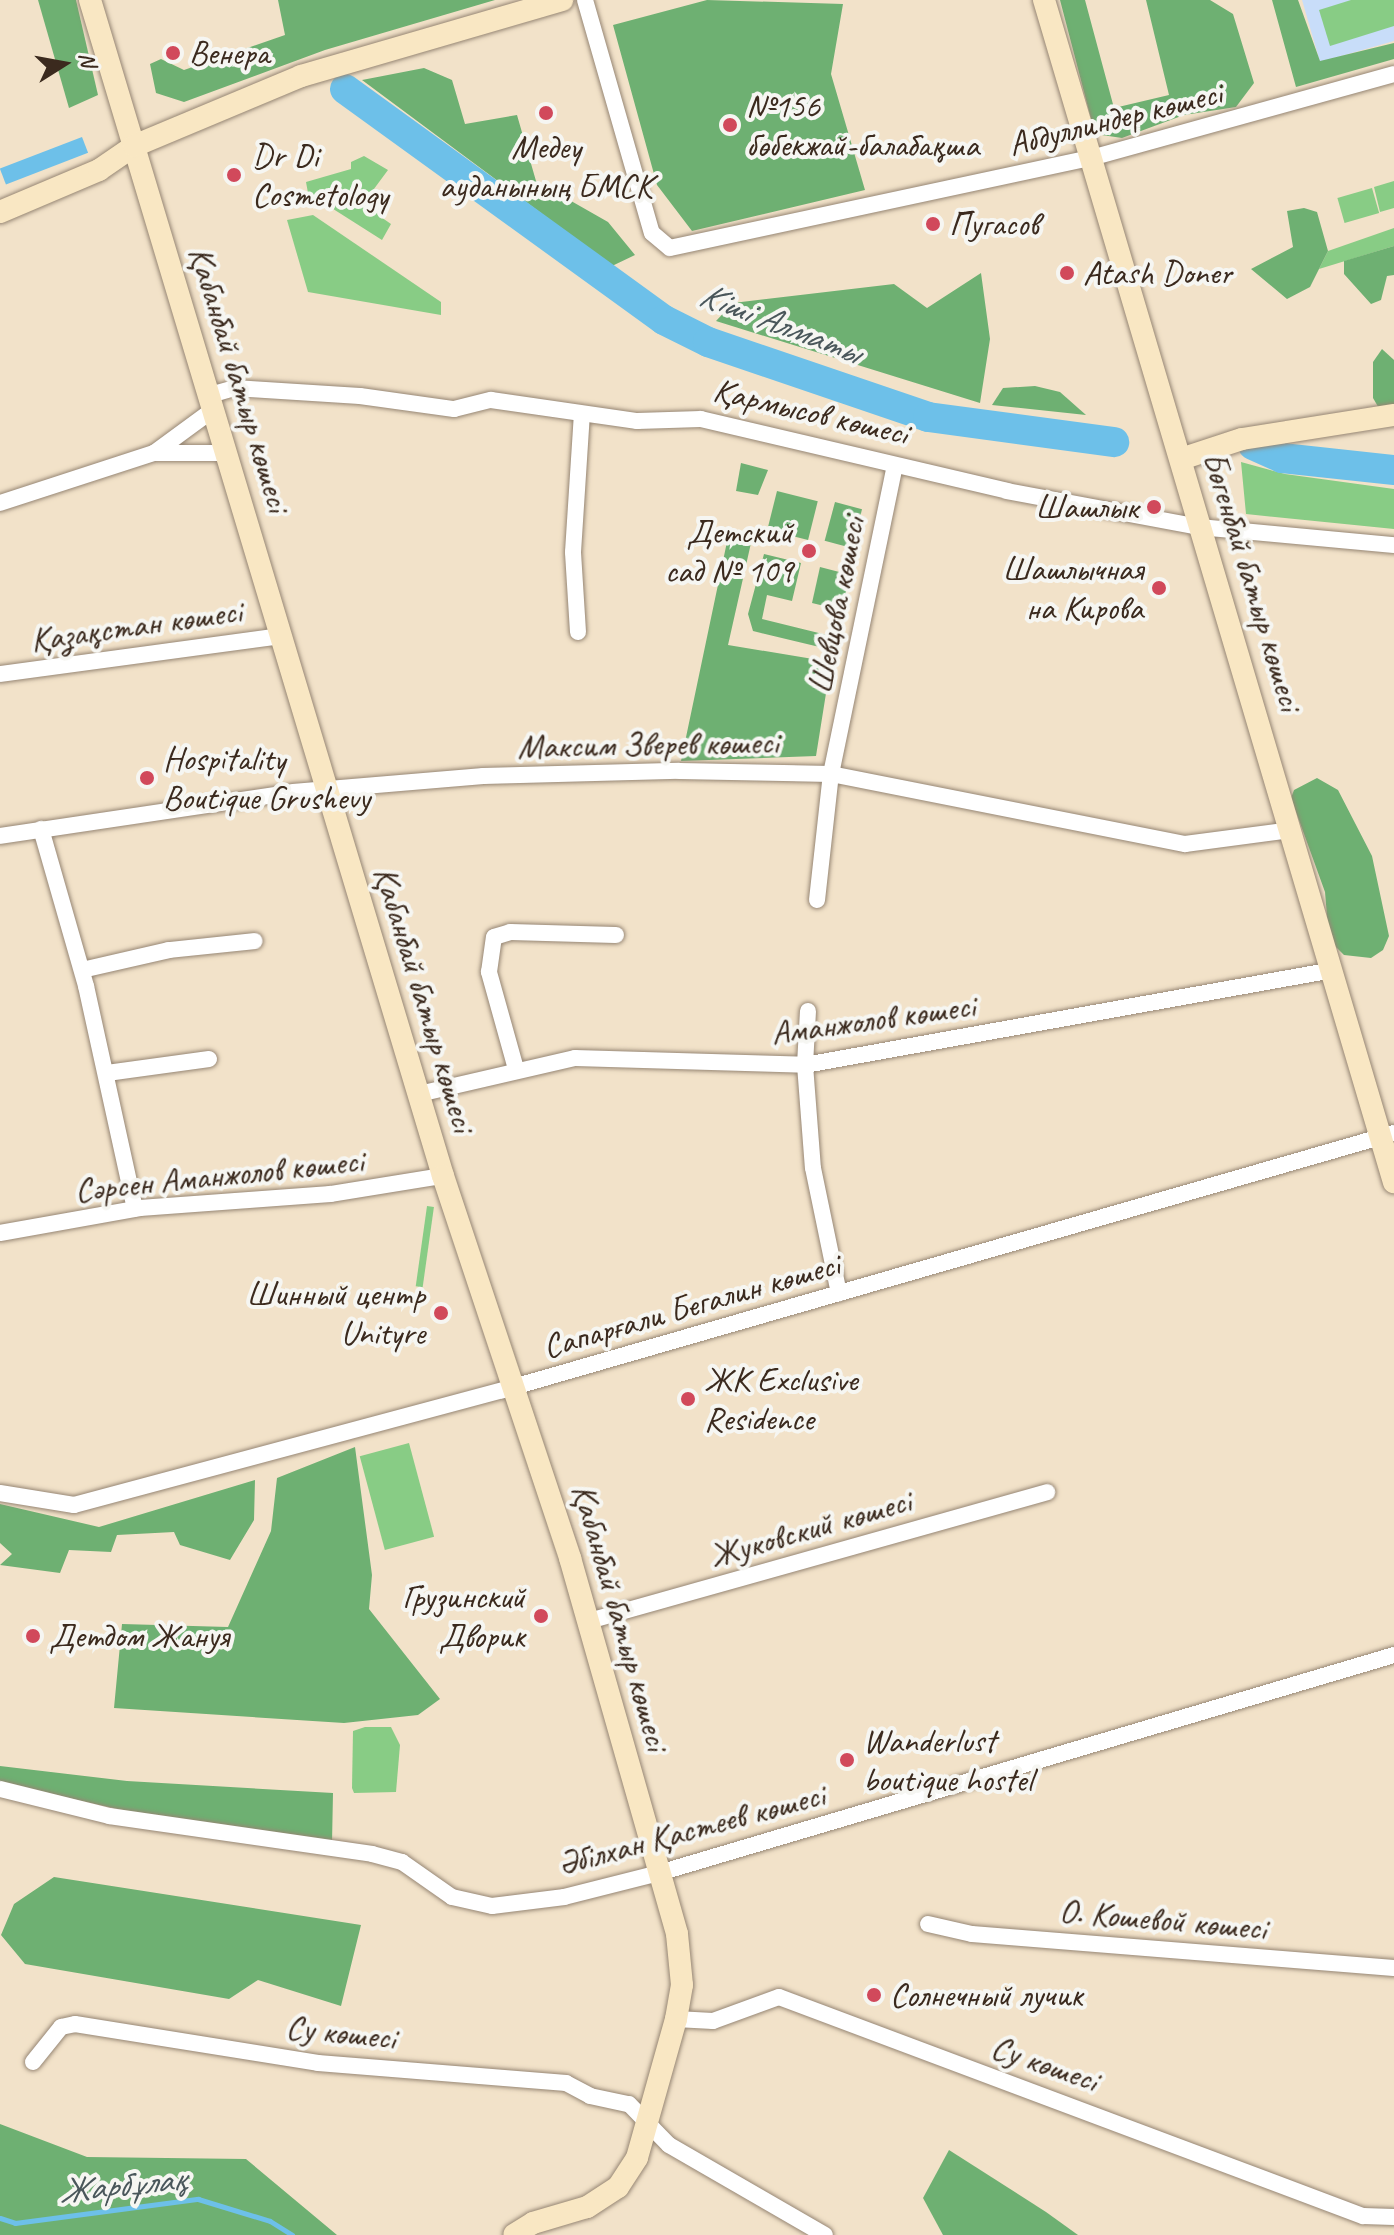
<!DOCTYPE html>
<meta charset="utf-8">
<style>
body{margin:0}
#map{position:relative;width:1394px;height:2235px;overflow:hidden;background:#f2e2c9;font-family:Caveat,sans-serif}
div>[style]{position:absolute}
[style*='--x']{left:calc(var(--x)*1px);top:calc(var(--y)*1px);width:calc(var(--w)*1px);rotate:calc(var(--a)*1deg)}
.built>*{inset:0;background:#c8ddf9}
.green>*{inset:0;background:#88cc85;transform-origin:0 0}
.forest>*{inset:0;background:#6eb072;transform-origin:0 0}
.water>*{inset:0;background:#6dc0e9;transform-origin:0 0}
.stream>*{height:5px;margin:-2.5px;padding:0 2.5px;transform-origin:2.5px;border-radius:2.5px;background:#6dc0e9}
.river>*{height:30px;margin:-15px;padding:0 15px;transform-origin:15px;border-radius:15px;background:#6dc0e9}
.roads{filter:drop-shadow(0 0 2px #968674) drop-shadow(0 0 2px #968674)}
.street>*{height:16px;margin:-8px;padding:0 8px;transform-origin:8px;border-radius:8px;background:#fff}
.secondary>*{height:22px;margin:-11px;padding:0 11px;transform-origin:11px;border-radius:11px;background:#f9e7c3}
.dots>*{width:22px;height:22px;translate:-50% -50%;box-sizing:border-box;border:4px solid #f6f6f2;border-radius:50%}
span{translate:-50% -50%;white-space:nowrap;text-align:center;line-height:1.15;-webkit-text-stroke:8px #f6f6f2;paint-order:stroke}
.poi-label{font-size:34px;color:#3b2a1e}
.left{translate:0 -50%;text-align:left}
.right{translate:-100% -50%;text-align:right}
.street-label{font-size:34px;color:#3b2a1e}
.water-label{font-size:36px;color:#4a575b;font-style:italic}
.north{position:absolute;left:24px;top:24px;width:80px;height:80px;-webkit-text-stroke:6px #f6f6f2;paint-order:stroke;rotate:79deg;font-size:22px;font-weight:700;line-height:32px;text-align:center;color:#3b2a1e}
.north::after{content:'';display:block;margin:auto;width:28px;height:36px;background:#3b2a1e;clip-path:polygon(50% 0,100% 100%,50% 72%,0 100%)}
</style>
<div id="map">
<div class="built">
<i style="clip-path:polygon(1302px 0,1394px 0,1394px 41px,1320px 62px)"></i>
</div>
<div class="green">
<i style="clip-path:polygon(1351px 0,1394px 0,1394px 26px,1330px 46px,1319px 10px)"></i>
<i style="clip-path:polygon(364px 156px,388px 170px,368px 197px,378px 215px,391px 224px,382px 240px,308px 193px,306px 182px,351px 169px,351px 162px)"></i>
<i style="clip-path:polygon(1394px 181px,1394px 208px,1380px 212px,1374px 187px)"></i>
<i style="left:1372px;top:188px;width:26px;height:36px;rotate:74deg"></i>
<i style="clip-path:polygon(313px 215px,441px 302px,441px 315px,308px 292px,287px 220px)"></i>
<i style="clip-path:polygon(1394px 228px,1394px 246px,1319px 269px,1328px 251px)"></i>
<i style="clip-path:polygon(1241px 462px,1285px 474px,1394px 489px,1394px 529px,1246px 514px)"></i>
<i style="left:427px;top:1206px;width:7px;height:81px;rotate:8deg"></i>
<i style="left:409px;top:1443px;width:97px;height:51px;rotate:75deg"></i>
<i style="clip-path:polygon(365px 1727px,391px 1727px,400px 1745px,396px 1792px,354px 1793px,352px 1788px,353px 1731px)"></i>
</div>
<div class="forest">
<i style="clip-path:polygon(38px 0,76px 0,98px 95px,69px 108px)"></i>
<i style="clip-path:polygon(278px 0,495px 0,325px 50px,184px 102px,156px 93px,150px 64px,161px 59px,184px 70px,285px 35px)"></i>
<i style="clip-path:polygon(707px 0,843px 4px,831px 74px,865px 190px,692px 231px,657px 185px,613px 25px)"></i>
<i style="clip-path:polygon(1060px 0,1085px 0,1114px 108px,1169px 95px,1146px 0,1210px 0,1233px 14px,1254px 83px,1236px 107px,1184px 115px,1122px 138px,1095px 134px)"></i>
<i style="clip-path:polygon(1272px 0,1298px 0,1320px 61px,1394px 43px,1394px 59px,1296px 87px)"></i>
<i style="clip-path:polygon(424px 68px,452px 80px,465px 124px,517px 115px,536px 181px,608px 222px,635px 255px,612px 266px,362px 80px)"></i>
<i style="clip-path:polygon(1304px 208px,1317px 212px,1328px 251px,1310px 287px,1287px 299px,1251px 269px,1293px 247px,1287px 211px)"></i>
<i style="clip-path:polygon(1394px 246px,1394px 275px,1387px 276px,1381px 300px,1371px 304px,1344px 274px,1344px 261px)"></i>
<i style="clip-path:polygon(981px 273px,990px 339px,980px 403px,716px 321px,733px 303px,894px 284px,927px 308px)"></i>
<i style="clip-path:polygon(1382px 349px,1394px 360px,1394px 405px,1380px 410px,1373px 398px,1373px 362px)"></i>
<i style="clip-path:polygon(1035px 386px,1060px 392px,1086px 415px,992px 405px,1003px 388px)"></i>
<i style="clip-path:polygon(741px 463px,768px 470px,758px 495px,736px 491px)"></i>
<i style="left:777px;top:491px;width:42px;height:40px;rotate:14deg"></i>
<i style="left:835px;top:502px;width:28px;height:40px;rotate:15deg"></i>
<i style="clip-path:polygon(728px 537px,751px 543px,728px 645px,831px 662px,816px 756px,681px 761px)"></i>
<i style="clip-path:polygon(764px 554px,801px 563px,792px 601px,767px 595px,762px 619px,839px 638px,832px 650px,753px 631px,748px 614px)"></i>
<i style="clip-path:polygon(820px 567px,847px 574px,845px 611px,812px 603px)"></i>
<i style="clip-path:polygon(1317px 778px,1338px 790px,1372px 856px,1389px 936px,1383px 950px,1371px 958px,1344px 955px,1329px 940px,1325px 892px,1291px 798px,1294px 790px)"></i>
<i style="clip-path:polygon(355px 1447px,372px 1575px,369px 1609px,440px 1699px,418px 1715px,344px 1723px,114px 1708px,122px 1624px,228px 1627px,271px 1531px,277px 1478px)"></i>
<i style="clip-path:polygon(255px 1480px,254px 1520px,230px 1560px,180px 1545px,174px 1532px,117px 1535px,111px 1552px,69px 1550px,60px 1573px,0 1565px,12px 1554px,0 1543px,0 1504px,99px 1527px)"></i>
<i style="clip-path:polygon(0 1766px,127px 1781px,333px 1793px,332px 1843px,136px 1813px,0 1783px)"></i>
<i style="clip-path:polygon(54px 1877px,361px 1925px,341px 2006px,258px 1980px,229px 1999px,25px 1964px,1px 1935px,14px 1904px)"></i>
<i style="clip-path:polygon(0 2124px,87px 2157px,246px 2159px,337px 2235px,0 2235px)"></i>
<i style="clip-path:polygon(949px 2150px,1046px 2212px,1078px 2235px,943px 2235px,923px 2198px)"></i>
</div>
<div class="water">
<i style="left:82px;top:137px;width:17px;height:88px;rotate:69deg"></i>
</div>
<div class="stream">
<i style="--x:0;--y:2218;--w:16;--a:18"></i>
<i style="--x:15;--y:2223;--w:185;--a:-7.5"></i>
<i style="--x:198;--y:2199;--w:75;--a:17"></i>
<i style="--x:270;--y:2221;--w:26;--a:32"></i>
</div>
<div class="river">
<i style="--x:345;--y:89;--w:394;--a:35.9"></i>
<i style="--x:664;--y:320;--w:49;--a:26.6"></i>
<i style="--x:708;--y:342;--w:232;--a:18.8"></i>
<i style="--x:928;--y:417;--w:188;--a:7.7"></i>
<i style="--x:1253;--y:445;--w:32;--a:24"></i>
<i style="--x:1282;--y:458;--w:113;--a:6.1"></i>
</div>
<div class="roads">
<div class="street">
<i style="--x:585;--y:0;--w:242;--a:74"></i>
<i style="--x:652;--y:233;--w:23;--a:40"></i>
<i style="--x:670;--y:248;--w:431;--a:-12.1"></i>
<i style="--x:1091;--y:158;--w:314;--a:-15.5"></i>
<i style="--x:210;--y:395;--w:25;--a:-16"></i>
<i style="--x:234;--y:388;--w:126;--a:3.6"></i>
<i style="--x:360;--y:396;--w:95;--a:7.9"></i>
<i style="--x:454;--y:409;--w:38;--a:-14"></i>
<i style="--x:491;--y:400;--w:148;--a:8.2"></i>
<i style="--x:637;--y:421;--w:64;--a:-1.8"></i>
<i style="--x:701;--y:419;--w:314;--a:13.2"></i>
<i style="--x:1007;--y:491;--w:195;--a:10.6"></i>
<i style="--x:1199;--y:527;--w:196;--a:5.3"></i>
<i style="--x:214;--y:409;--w:74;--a:143.7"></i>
<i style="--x:154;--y:453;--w:74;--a:0"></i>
<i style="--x:0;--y:503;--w:162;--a:-18"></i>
<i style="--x:578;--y:632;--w:80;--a:-93.6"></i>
<i style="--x:573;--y:552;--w:138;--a:-86.3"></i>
<i style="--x:0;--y:674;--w:283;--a:-7.7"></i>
<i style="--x:41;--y:829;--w:163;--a:74"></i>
<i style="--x:86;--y:986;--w:228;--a:77.6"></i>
<i style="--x:0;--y:836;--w:296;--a:-8.5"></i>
<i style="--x:293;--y:792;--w:191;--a:-4.8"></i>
<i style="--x:483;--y:776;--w:196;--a:-1.5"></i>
<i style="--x:679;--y:771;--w:152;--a:1.1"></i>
<i style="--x:831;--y:774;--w:361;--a:11.2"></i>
<i style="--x:1185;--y:844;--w:108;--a:-7.5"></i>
<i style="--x:817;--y:900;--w:127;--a:-83.7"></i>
<i style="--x:831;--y:774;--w:315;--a:-78.3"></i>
<i style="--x:82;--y:970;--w:89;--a:-12.9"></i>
<i style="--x:169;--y:950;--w:86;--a:-6"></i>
<i style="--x:808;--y:1011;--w:54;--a:93.2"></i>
<i style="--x:805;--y:1065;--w:103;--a:85.6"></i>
<i style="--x:813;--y:1168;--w:128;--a:78.3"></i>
<i style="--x:516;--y:1069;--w:101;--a:-105.6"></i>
<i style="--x:489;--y:972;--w:35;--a:-82"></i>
<i style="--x:494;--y:937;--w:17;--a:-17"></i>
<i style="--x:510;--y:932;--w:106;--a:1.6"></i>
<i style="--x:107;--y:1073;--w:103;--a:-7.8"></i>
<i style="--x:419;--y:1094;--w:160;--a:-13"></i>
<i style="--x:575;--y:1058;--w:230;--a:1.7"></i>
<i style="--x:805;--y:1065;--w:536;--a:-10.2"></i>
<i style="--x:0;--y:1233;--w:142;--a:-10.1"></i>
<i style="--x:140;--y:1208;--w:191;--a:-4.2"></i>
<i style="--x:330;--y:1194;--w:114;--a:-9.1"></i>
<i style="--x:0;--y:1493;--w:75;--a:9.2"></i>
<i style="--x:74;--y:1505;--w:459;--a:-15"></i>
<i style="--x:517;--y:1386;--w:913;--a:-16.09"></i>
<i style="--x:589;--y:1621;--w:476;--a:-15.7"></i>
<i style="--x:0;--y:1789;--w:112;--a:13.9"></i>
<i style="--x:109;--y:1816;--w:266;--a:8.2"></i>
<i style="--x:372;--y:1854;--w:31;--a:15"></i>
<i style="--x:402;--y:1862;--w:61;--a:35"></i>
<i style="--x:452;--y:1897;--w:41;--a:12.7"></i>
<i style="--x:492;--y:1906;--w:73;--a:-7.1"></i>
<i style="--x:564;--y:1897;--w:98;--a:-14.2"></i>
<i style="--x:659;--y:1873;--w:767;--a:-16.52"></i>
<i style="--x:928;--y:1924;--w:45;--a:12.8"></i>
<i style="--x:972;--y:1934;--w:423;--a:4.6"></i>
<i style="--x:676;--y:2019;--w:37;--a:3"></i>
<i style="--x:713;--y:2021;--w:70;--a:-20"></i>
<i style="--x:779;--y:1997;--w:624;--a:20.56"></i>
<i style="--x:1363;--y:2216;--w:31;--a:2"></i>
<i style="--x:33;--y:2062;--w:45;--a:-51.3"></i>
<i style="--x:61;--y:2027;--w:14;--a:-12"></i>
<i style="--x:75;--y:2024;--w:246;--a:9.1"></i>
<i style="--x:318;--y:2063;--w:249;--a:4.6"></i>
<i style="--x:566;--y:2083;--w:27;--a:28"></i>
<i style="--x:590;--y:2096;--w:40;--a:12"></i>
<i style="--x:629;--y:2104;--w:57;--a:45.7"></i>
<i style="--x:669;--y:2145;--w:180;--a:30"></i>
</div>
<div class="secondary">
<i style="--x:90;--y:0;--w:1228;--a:73.29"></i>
<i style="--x:443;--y:1176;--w:403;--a:71.6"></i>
<i style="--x:570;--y:1558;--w:391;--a:74.1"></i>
<i style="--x:677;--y:1934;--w:51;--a:84.4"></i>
<i style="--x:682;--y:1985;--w:35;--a:100"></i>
<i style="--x:676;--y:2019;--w:144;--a:105.7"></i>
<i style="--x:637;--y:2158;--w:35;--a:123"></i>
<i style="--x:618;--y:2187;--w:37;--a:147"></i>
<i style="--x:587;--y:2207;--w:56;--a:163.5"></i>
<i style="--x:533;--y:2223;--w:22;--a:148"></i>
<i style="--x:1044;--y:0;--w:1233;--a:73.51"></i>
<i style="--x:0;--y:212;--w:108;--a:-23"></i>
<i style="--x:99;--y:170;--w:42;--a:-34.4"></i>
<i style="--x:134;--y:146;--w:181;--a:-22.7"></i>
<i style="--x:301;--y:76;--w:272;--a:-16.2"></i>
<i style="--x:1181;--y:459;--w:64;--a:-18.2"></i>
<i style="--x:1242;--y:439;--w:154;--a:-9"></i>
</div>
</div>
<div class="dots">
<i style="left:173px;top:53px;background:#d1495b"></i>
<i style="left:546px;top:113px;background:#d1495b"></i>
<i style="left:730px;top:125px;background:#d1495b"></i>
<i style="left:234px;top:175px;background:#d1495b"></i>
<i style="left:933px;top:224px;background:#d1495b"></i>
<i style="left:1067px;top:273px;background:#d1495b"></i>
<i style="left:1154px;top:507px;background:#d1495b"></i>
<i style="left:809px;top:551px;background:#d1495b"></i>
<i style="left:1159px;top:588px;background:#d1495b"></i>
<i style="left:147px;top:778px;background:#d1495b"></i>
<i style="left:441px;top:1313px;background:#d1495b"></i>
<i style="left:688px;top:1399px;background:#d1495b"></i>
<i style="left:541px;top:1616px;background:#d1495b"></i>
<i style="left:33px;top:1636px;background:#d1495b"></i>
<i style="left:847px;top:1760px;background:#d1495b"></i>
<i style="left:874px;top:1995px;background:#d1495b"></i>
</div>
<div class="poi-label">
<span class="left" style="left:189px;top:53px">Венера</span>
<span class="left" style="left:746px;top:125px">№156<br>бөбекжай-балабақша</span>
<span style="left:546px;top:166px">Медеу<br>ауданының БМСК</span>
<span class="left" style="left:252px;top:175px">Dr Di<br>Cosmetology</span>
<span class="left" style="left:949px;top:224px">Пугасов</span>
<span class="left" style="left:1083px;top:273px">Atash Doner</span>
<span class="right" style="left:1138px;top:507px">Шашлык</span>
<span class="right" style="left:793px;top:551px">Детский<br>сад № 109</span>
<span class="right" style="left:1143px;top:588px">Шашлычная<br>на Кирова</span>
<span class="left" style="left:163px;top:778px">Hospitality<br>Boutique Grushevy</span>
<span class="right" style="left:425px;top:1313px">Шинный центр<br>Unityre</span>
<span class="left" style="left:704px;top:1399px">ЖК Exclusive<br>Residence</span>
<span class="right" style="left:525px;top:1616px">Грузинский<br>Дворик</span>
<span class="left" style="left:49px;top:1636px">Детдом Жануя</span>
<span class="left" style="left:863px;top:1760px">Wanderlust<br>boutique hostel</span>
<span class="left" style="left:890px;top:1995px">Солнечный лучик</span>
</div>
<div class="street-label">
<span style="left:1115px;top:118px;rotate:-14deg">Абдуллиндер көшесі</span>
<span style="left:240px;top:379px;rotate:73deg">Қабанбай батыр көшесі</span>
<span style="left:811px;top:411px;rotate:13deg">Қармысов көшесі</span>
<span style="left:1253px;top:581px;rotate:73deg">Бөгенбай батыр көшесі</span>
<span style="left:836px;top:605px;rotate:-79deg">Шевцова көшесі</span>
<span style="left:136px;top:625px;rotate:-8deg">Қазақстан көшесі</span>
<span style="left:648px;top:744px;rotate:-1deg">Максим Зверев көшесі</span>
<span style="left:425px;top:999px;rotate:73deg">Қабанбай батыр көшесі</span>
<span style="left:873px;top:1019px;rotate:-8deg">Аманжолов көшесі</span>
<span style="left:219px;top:1175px;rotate:-6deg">Сәрсен Аманжолов көшесі</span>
<span style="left:691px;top:1305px;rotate:-16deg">Сапарғали Бегалин көшесі</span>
<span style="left:810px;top:1528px;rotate:-16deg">Жуковский көшесі</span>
<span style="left:621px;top:1617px;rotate:74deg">Қабанбай батыр көшесі</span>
<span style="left:691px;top:1829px;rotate:-15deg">Әбілхан Қастеев көшесі</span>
<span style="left:1163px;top:1919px;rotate:5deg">О. Кошевой көшесі</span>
<span style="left:341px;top:2032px;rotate:6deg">Су көшесі</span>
<span style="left:1045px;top:2063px;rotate:19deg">Су көшесі</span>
</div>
<div class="water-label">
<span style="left:780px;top:323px;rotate:21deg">Кіші Алматы</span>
<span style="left:122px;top:2185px;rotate:-6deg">Жарбұлақ</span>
</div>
<div class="north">N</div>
</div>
